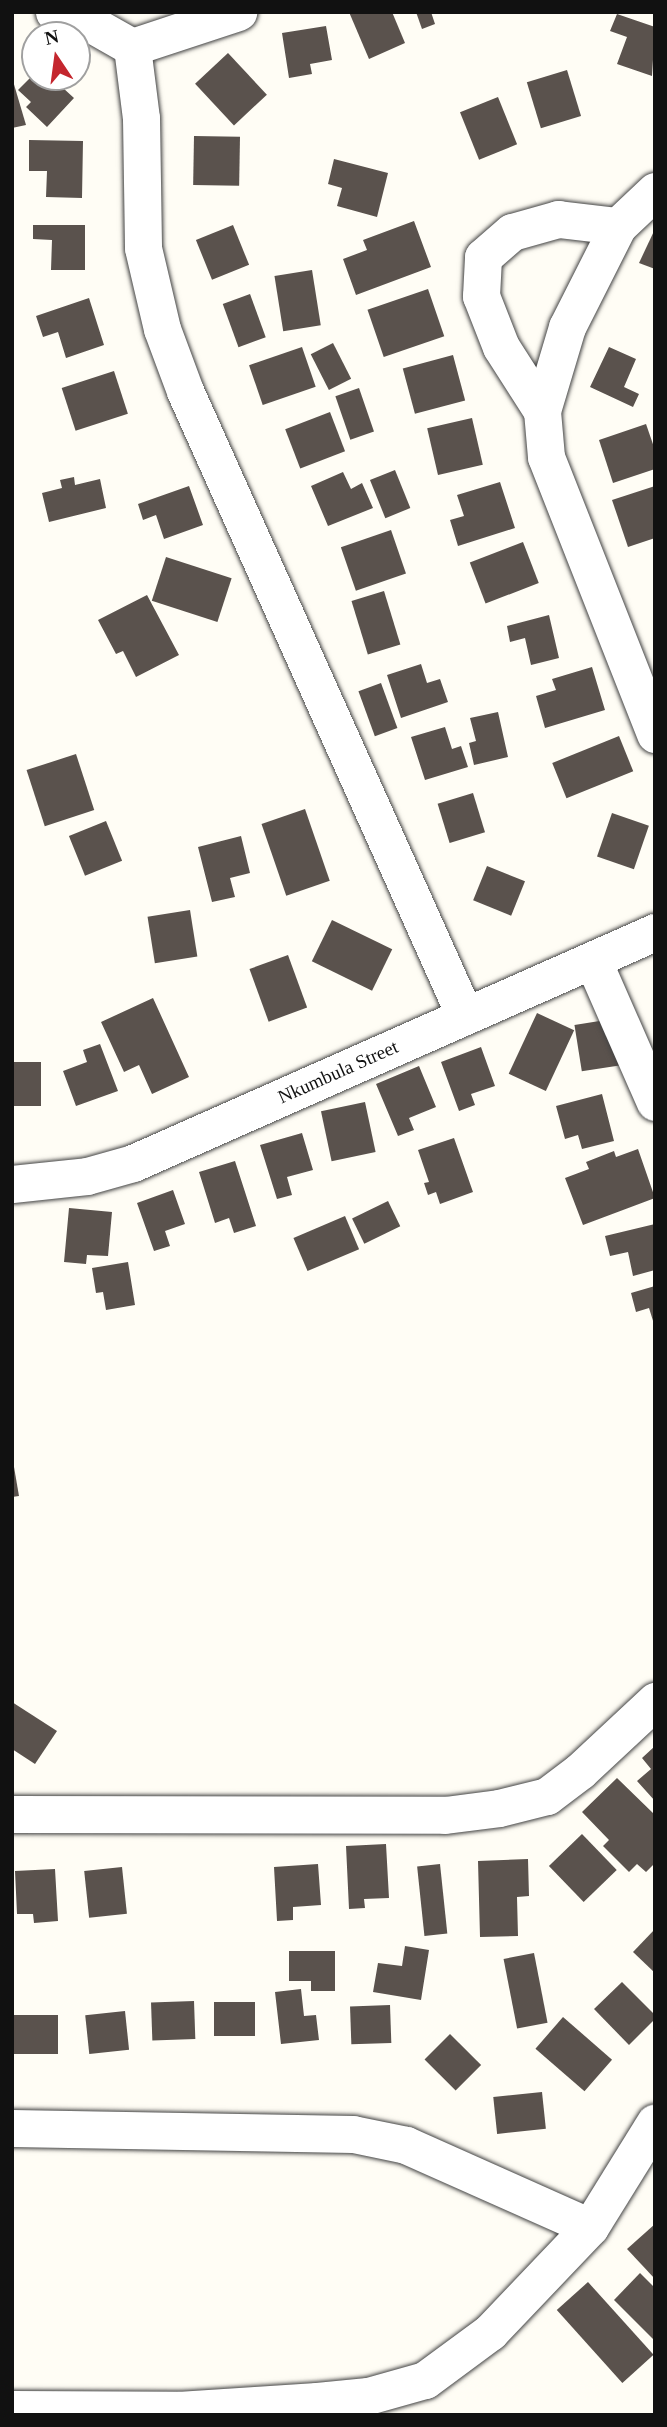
<!DOCTYPE html>
<style>
body{margin:0}
#map{position:relative;width:667px;height:2427px;overflow:hidden;background:#fffdf5;font-family:Georgia,serif}
div>[style]{position:absolute}
[style*='--x']{left:calc(var(--x)*1px);top:calc(var(--y)*1px);width:calc(var(--w)*1px);rotate:calc(var(--a)*1deg)}
.building>*{inset:0;background:#5a524d;transform-origin:0 0}
.roads{filter:drop-shadow(0 0 2px #444) drop-shadow(0 0 2px #444)}
.minor>*{height:37px;margin:-18.5px;padding:0 18.5px;transform-origin:18.5px;border-radius:18.5px;background:#fff}
span{translate:-50% -50%;white-space:nowrap;text-align:center;line-height:1.15;-webkit-text-stroke:7px #fff;paint-order:stroke}
.street-label{font-size:19px;color:#111}
.frame{position:absolute;inset:0;border:14px solid #111;pointer-events:none}
.north{position:absolute;left:21px;top:21px;width:70px;height:70px;box-sizing:border-box;background:#fff;border:2px solid #a0a0a0;border-radius:50%;rotate:347deg;font-size:19px;font-weight:700;line-height:28px;text-align:center;color:#111}
.north::after{content:'';display:block;margin:auto;width:24px;height:32px;background:#c4262e;clip-path:polygon(50% 0,100% 100%,50% 72%,0 100%)}
</style>
<div id="map">
<div class="building">
<i style="clip-path:polygon(349px 12px,392px 12px,405px 43px,369px 59px)"></i>
<i style="clip-path:polygon(416px 12px,431px 12px,435px 24px,422px 29px)"></i>
<i style="clip-path:polygon(617px 14px,655px 27px,652px 76px,617px 64px,627px 37px,610px 31px)"></i>
<i style="clip-path:polygon(326px 26px,332px 60px,310px 64px,312px 74px,289px 78px,282px 33px)"></i>
<i style="left:228px;top:53px;width:57px;height:45px;rotate:47deg"></i>
<i style="left:567px;top:70px;width:48px;height:42px;rotate:73deg"></i>
<i style="clip-path:polygon(35px 73px,35px 77px,51px 77px,74px 98px,47px 127px,26px 107px,31px 102px,18px 90px)"></i>
<i style="clip-path:polygon(13px 81px,26px 125px,12px 128px,12px 82px)"></i>
<i style="left:498px;top:97px;width:51px;height:41px;rotate:68deg"></i>
<i style="left:194px;top:136px;width:46px;height:49px;rotate:1deg"></i>
<i style="clip-path:polygon(29px 140px,83px 141px,82px 198px,46px 197px,47px 171px,29px 171px)"></i>
<i style="clip-path:polygon(334px 159px,388px 173px,377px 217px,337px 206px,342px 188px,328px 184px)"></i>
<i style="clip-path:polygon(414px 221px,431px 267px,356px 295px,343px 259px,367px 250px,363px 240px)"></i>
<i style="clip-path:polygon(33px 225px,85px 225px,85px 270px,51px 270px,52px 240px,33px 239px)"></i>
<i style="left:233px;top:225px;width:43px;height:40px;rotate:68deg"></i>
<i style="clip-path:polygon(655px 229px,655px 269px,639px 263px)"></i>
<i style="left:312px;top:270px;width:56px;height:38px;rotate:81deg"></i>
<i style="left:428px;top:289px;width:50px;height:64px;rotate:71deg"></i>
<i style="left:250px;top:294px;width:46px;height:29px;rotate:70deg"></i>
<i style="clip-path:polygon(89px 298px,104px 345px,66px 358px,58px 332px,43px 337px,36px 316px)"></i>
<i style="left:333px;top:343px;width:40px;height:25px;rotate:63deg"></i>
<i style="left:302px;top:347px;width:42px;height:56px;rotate:71deg"></i>
<i style="clip-path:polygon(609px 347px,636px 359px,624px 387px,639px 394px,633px 407px,590px 387px)"></i>
<i style="left:453px;top:355px;width:47px;height:52px;rotate:75deg"></i>
<i style="left:114px;top:371px;width:45px;height:55px;rotate:72deg"></i>
<i style="left:359px;top:388px;width:46px;height:25px;rotate:71deg"></i>
<i style="left:330px;top:412px;width:42px;height:48px;rotate:69deg"></i>
<i style="left:472px;top:418px;width:48px;height:46px;rotate:77deg"></i>
<i style="clip-path:polygon(646px 424px,655px 450px,655px 469px,613px 483px,599px 440px)"></i>
<i style="left:395px;top:470px;width:41px;height:27px;rotate:68deg"></i>
<i style="clip-path:polygon(343px 472px,351px 489px,362px 483px,373px 508px,328px 526px,311px 486px)"></i>
<i style="clip-path:polygon(74px 477px,75px 485px,100px 479px,106px 508px,49px 522px,42px 493px,62px 488px,60px 480px)"></i>
<i style="clip-path:polygon(500px 482px,515px 528px,458px 546px,450px 520px,464px 516px,457px 495px)"></i>
<i style="clip-path:polygon(189px 486px,203px 525px,164px 539px,156px 515px,143px 520px,138px 504px)"></i>
<i style="clip-path:polygon(655px 486px,655px 538px,628px 547px,612px 500px)"></i>
<i style="left:391px;top:530px;width:46px;height:53px;rotate:71deg"></i>
<i style="left:523px;top:542px;width:44px;height:57px;rotate:69deg"></i>
<i style="left:166px;top:557px;width:69px;height:46px;rotate:18deg"></i>
<i style="left:384px;top:591px;width:56px;height:34px;rotate:73deg"></i>
<i style="clip-path:polygon(147px 595px,179px 655px,136px 677px,123px 651px,116px 654px,98px 620px)"></i>
<i style="clip-path:polygon(549px 615px,559px 658px,531px 665px,525px 638px,510px 642px,507px 626px)"></i>
<i style="clip-path:polygon(421px 664px,427px 683px,440px 679px,448px 702px,401px 718px,387px 675px)"></i>
<i style="clip-path:polygon(592px 667px,605px 710px,545px 728px,536px 696px,556px 690px,552px 679px)"></i>
<i style="left:381px;top:683px;width:48px;height:24px;rotate:70deg"></i>
<i style="clip-path:polygon(498px 712px,508px 757px,474px 765px,469px 743px,476px 741px,470px 718px)"></i>
<i style="clip-path:polygon(445px 727px,452px 749px,461px 746px,468px 767px,425px 780px,411px 737px)"></i>
<i style="left:619px;top:736px;width:38px;height:72px;rotate:68deg"></i>
<i style="left:76px;top:754px;width:59px;height:52px;rotate:72deg"></i>
<i style="left:473px;top:793px;width:41px;height:37px;rotate:73deg"></i>
<i style="left:305px;top:809px;width:76px;height:46px;rotate:71deg"></i>
<i style="left:612px;top:813px;width:39px;height:46px;rotate:19deg"></i>
<i style="left:106px;top:821px;width:43px;height:40px;rotate:68deg"></i>
<i style="clip-path:polygon(241px 836px,250px 873px,230px 878px,235px 897px,212px 902px,198px 847px)"></i>
<i style="left:487px;top:866px;width:41px;height:37px;rotate:22deg"></i>
<i style="left:190px;top:910px;width:47px;height:43px;rotate:81deg"></i>
<i style="left:332px;top:920px;width:67px;height:46px;rotate:26deg"></i>
<i style="left:288px;top:955px;width:56px;height:41px;rotate:70deg"></i>
<i style="clip-path:polygon(153px 998px,189px 1077px,152px 1094px,139px 1065px,124px 1072px,101px 1022px)"></i>
<i style="left:537px;top:1013px;width:41px;height:67px;rotate:25deg"></i>
<i style="left:612px;top:1019px;width:47px;height:38px;rotate:81deg"></i>
<i style="clip-path:polygon(100px 1044px,118px 1091px,76px 1106px,63px 1071px,87px 1062px,83px 1050px)"></i>
<i style="clip-path:polygon(481px 1047px,495px 1086px,471px 1094px,475px 1105px,459px 1111px,441px 1062px)"></i>
<i style="left:12px;top:1062px;width:29px;height:44px"></i>
<i style="clip-path:polygon(419px 1066px,436px 1107px,409px 1118px,414px 1130px,398px 1136px,376px 1084px)"></i>
<i style="clip-path:polygon(602px 1094px,614px 1141px,582px 1149px,578px 1135px,565px 1139px,556px 1106px)"></i>
<i style="left:365px;top:1102px;width:51px;height:45px;rotate:78deg"></i>
<i style="clip-path:polygon(302px 1133px,313px 1170px,287px 1177px,292px 1195px,277px 1199px,260px 1145px)"></i>
<i style="clip-path:polygon(454px 1138px,473px 1192px,440px 1204px,436px 1192px,428px 1195px,424px 1183px,429px 1182px,418px 1150px)"></i>
<i style="clip-path:polygon(638px 1149px,655px 1198px,583px 1225px,565px 1178px,589px 1169px,586px 1162px,614px 1151px,616px 1157px)"></i>
<i style="clip-path:polygon(235px 1161px,256px 1226px,234px 1233px,229px 1218px,215px 1223px,199px 1172px)"></i>
<i style="clip-path:polygon(173px 1190px,185px 1224px,165px 1231px,170px 1246px,154px 1251px,137px 1203px)"></i>
<i style="left:388px;top:1201px;width:28px;height:40px;rotate:64deg"></i>
<i style="clip-path:polygon(69px 1208px,112px 1212px,108px 1256px,87px 1255px,86px 1264px,64px 1262px)"></i>
<i style="left:345px;top:1216px;width:36px;height:56px;rotate:67deg"></i>
<i style="clip-path:polygon(655px 1224px,655px 1270px,633px 1276px,628px 1252px,610px 1256px,605px 1236px)"></i>
<i style="clip-path:polygon(128px 1262px,135px 1305px,106px 1310px,103px 1292px,96px 1293px,92px 1268px)"></i>
<i style="clip-path:polygon(655px 1286px,655px 1324px,654px 1324px,649px 1308px,636px 1312px,631px 1293px)"></i>
<i style="clip-path:polygon(14px 1467px,19px 1496px,12px 1497px,12px 1468px)"></i>
<i style="clip-path:polygon(12px 1702px,57px 1731px,35px 1764px,12px 1749px)"></i>
<i style="clip-path:polygon(655px 1746px,655px 1801px,637px 1781px,651px 1769px,642px 1758px)"></i>
<i style="clip-path:polygon(617px 1778px,655px 1815px,655px 1863px,646px 1872px,637px 1864px,629px 1872px,603px 1846px,609px 1840px,582px 1812px)"></i>
<i style="left:582px;top:1834px;width:50px;height:46px;rotate:46deg"></i>
<i style="clip-path:polygon(386px 1844px,389px 1898px,364px 1899px,365px 1908px,349px 1909px,346px 1846px)"></i>
<i style="clip-path:polygon(528px 1859px,529px 1896px,517px 1897px,518px 1936px,480px 1937px,478px 1861px)"></i>
<i style="clip-path:polygon(318px 1864px,321px 1905px,293px 1907px,293px 1920px,277px 1921px,274px 1867px)"></i>
<i style="left:440px;top:1864px;width:70px;height:23px;rotate:84deg"></i>
<i style="left:122px;top:1867px;width:47px;height:38px;rotate:84deg"></i>
<i style="clip-path:polygon(55px 1869px,58px 1921px,34px 1923px,33px 1914px,17px 1914px,15px 1871px)"></i>
<i style="clip-path:polygon(655px 1929px,655px 1973px,633px 1952px)"></i>
<i style="clip-path:polygon(405px 1946px,429px 1950px,421px 2000px,373px 1992px,378px 1963px,402px 1966px)"></i>
<i style="clip-path:polygon(289px 1951px,335px 1951px,335px 1991px,311px 1991px,311px 1981px,289px 1981px)"></i>
<i style="left:534px;top:1953px;width:71px;height:31px;rotate:79deg"></i>
<i style="clip-path:polygon(622px 1982px,655px 2015px,655px 2019px,629px 2045px,594px 2009px)"></i>
<i style="clip-path:polygon(301px 1989px,304px 2016px,316px 2015px,319px 2040px,281px 2044px,275px 1992px)"></i>
<i style="left:194px;top:2001px;width:38px;height:43px;rotate:88deg"></i>
<i style="left:214px;top:2002px;width:41px;height:34px"></i>
<i style="left:390px;top:2005px;width:38px;height:40px;rotate:88deg"></i>
<i style="left:125px;top:2011px;width:39px;height:40px;rotate:84deg"></i>
<i style="left:14px;top:2015px;width:44px;height:39px"></i>
<i style="left:563px;top:2017px;width:65px;height:42px;rotate:41deg"></i>
<i style="left:450px;top:2034px;width:44px;height:36px;rotate:45deg"></i>
<i style="left:542px;top:2092px;width:37px;height:49px;rotate:84deg"></i>
<i style="clip-path:polygon(655px 2224px,655px 2279px,627px 2249px)"></i>
<i style="clip-path:polygon(640px 2273px,655px 2288px,655px 2341px,614px 2300px)"></i>
<i style="left:588px;top:2282px;width:98px;height:42px;rotate:48deg"></i>
</div>
<div class="roads">
<div class="minor">
<i style="--x:54;--y:12;--w:33;--a:16"></i>
<i style="--x:86;--y:21;--w:53;--a:29.5"></i>
<i style="--x:132;--y:47;--w:112;--a:-18.3"></i>
<i style="--x:132;--y:47;--w:72;--a:82.8"></i>
<i style="--x:141;--y:118;--w:130;--a:89.1"></i>
<i style="--x:143;--y:248;--w:83;--a:76.8"></i>
<i style="--x:162;--y:329;--w:66;--a:69.6"></i>
<i style="--x:185;--y:391;--w:685;--a:65.87"></i>
<i style="--x:655;--y:191;--w:51;--a:136.6"></i>
<i style="--x:618;--y:226;--w:113;--a:116.8"></i>
<i style="--x:567;--y:327;--w:88;--a:106.6"></i>
<i style="--x:542;--y:411;--w:46;--a:85"></i>
<i style="--x:546;--y:457;--w:298;--a:68.5"></i>
<i style="--x:542;--y:411;--w:76;--a:-122.6"></i>
<i style="--x:501;--y:347;--w:55;--a:-111.4"></i>
<i style="--x:481;--y:296;--w:39;--a:-87"></i>
<i style="--x:483;--y:257;--w:38;--a:-41"></i>
<i style="--x:512;--y:232;--w:48;--a:-15.8"></i>
<i style="--x:558;--y:219;--w:60;--a:6.7"></i>
<i style="--x:593;--y:961;--w:154;--a:66.3"></i>
<i style="--x:12;--y:1184;--w:75;--a:-6.1"></i>
<i style="--x:87;--y:1176;--w:48;--a:-15.8"></i>
<i style="--x:133;--y:1163;--w:571;--a:-23.87"></i>
<i style="--x:12;--y:1814;--w:433;--a:0.1"></i>
<i style="--x:445;--y:1815;--w:54;--a:-7.4"></i>
<i style="--x:499;--y:1808;--w:49;--a:-14"></i>
<i style="--x:547;--y:1796;--w:41;--a:-37.1"></i>
<i style="--x:580;--y:1771;--w:103;--a:-43"></i>
<i style="--x:12;--y:2128;--w:341;--a:1"></i>
<i style="--x:353;--y:2134;--w:54;--a:11.7"></i>
<i style="--x:406;--y:2145;--w:201;--a:24"></i>
<i style="--x:12;--y:2409;--w:166;--a:0.3"></i>
<i style="--x:178;--y:2410;--w:139;--a:-3.7"></i>
<i style="--x:317;--y:2401;--w:51;--a:-5.6"></i>
<i style="--x:368;--y:2396;--w:59;--a:-15.7"></i>
<i style="--x:425;--y:2380;--w:81;--a:-36.4"></i>
<i style="--x:490;--y:2332;--w:145;--a:-46.4"></i>
<i style="--x:590;--y:2227;--w:123;--a:-58.2"></i>
</div>
</div>
<div class="street-label">
<span style="left:338px;top:1072px;rotate:-24deg">Nkumbula Street</span>
</div>
<div class="frame"></div>
<div class="north">N</div>
</div>
